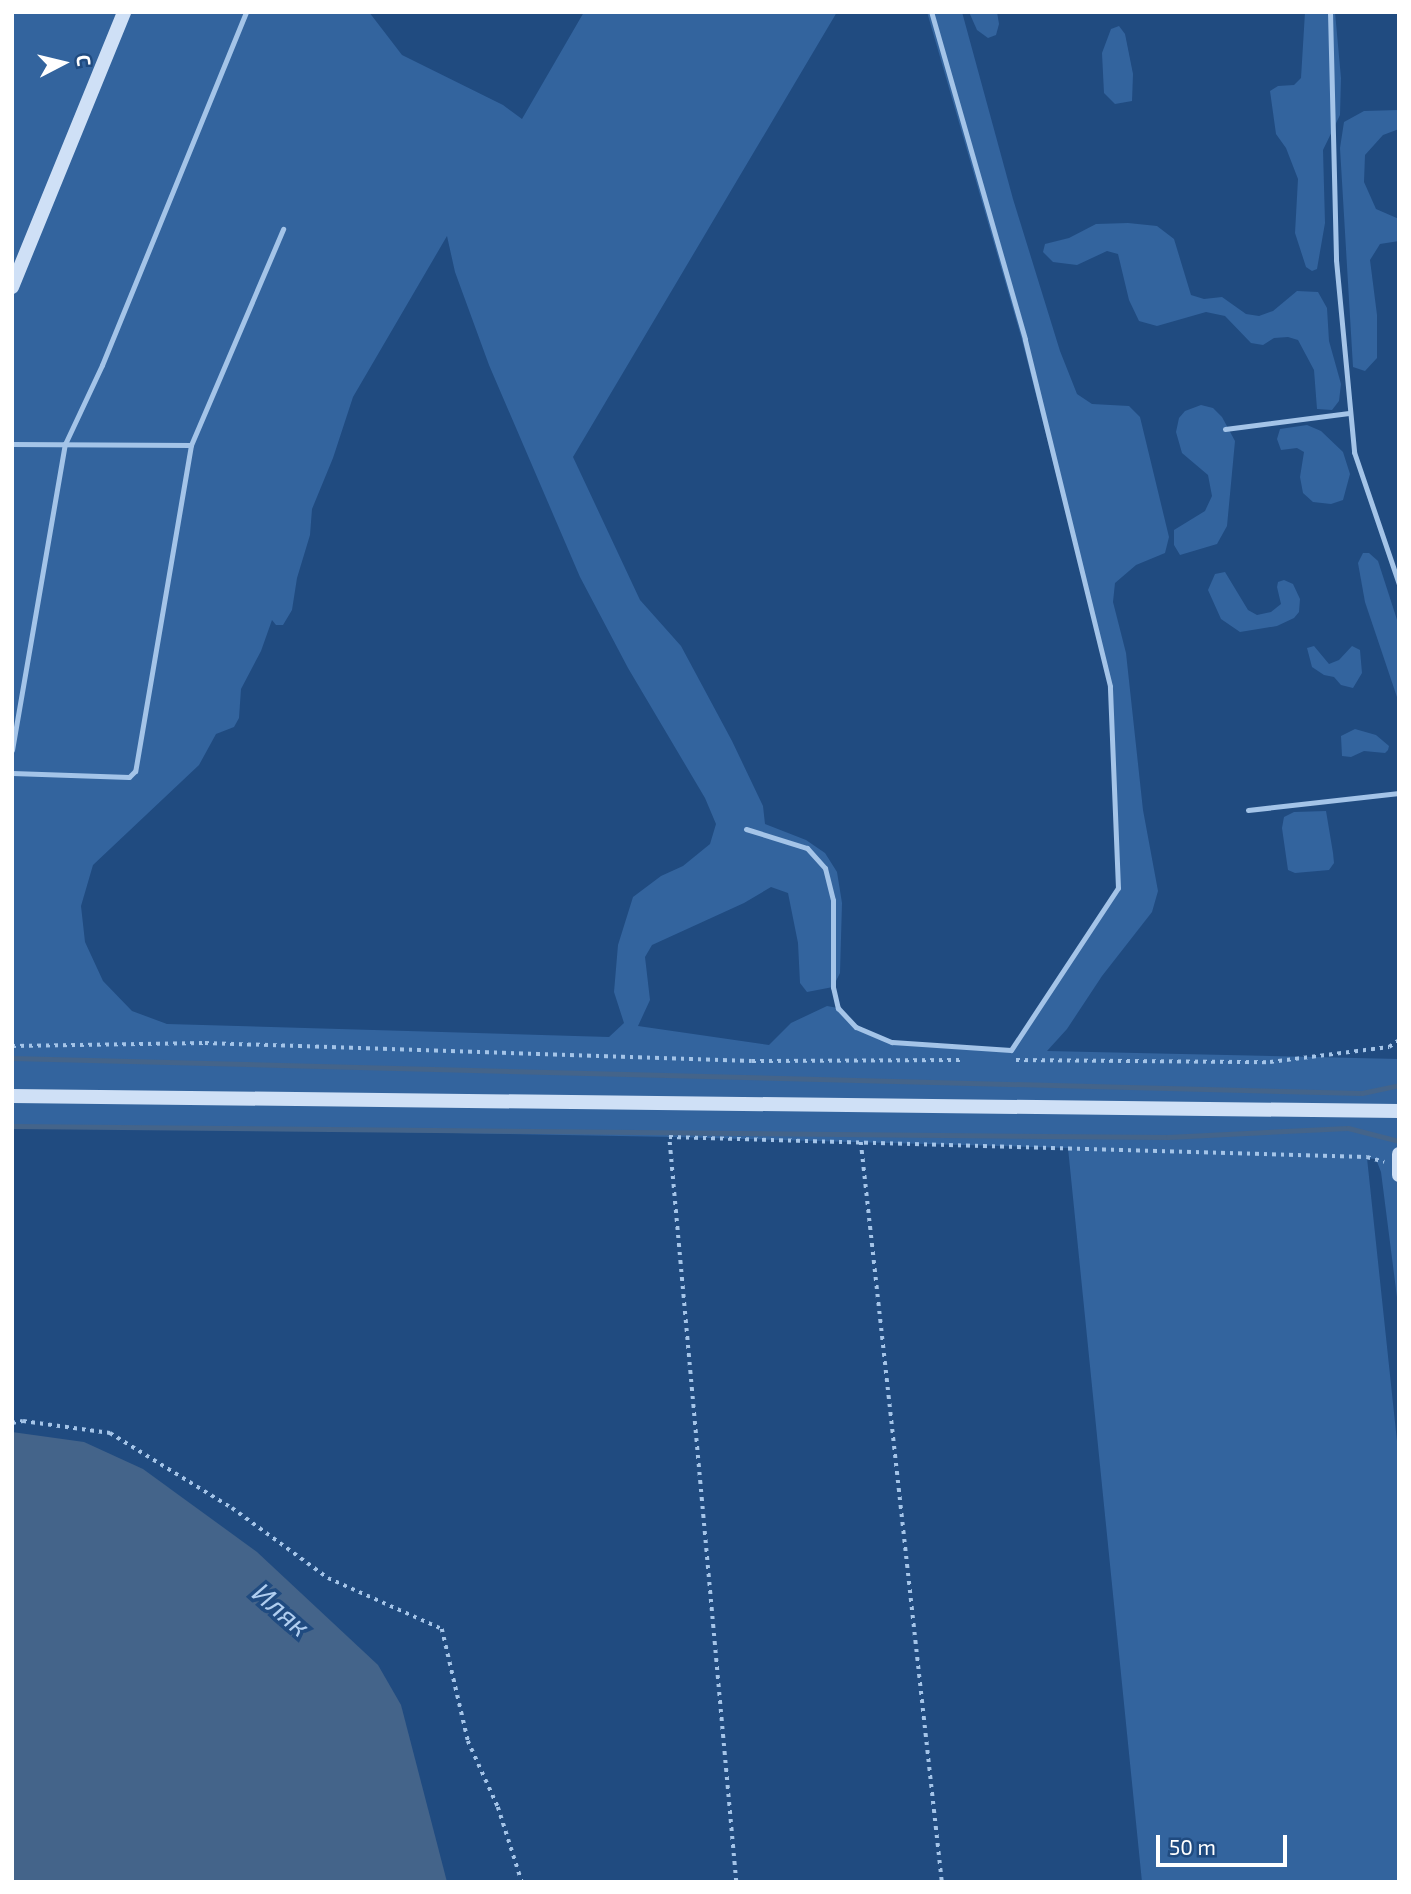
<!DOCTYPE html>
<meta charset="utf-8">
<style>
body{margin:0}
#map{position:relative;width:1411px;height:1894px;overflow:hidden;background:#204b80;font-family:"Exo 2",sans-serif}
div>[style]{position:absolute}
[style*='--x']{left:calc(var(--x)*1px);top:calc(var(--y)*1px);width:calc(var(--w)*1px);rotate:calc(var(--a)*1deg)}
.green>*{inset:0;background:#33649e}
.water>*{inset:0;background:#44648a}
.stream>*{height:5px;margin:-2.5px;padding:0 2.5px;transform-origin:2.5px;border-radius:2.5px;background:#44648a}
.path>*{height:3.5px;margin-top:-1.75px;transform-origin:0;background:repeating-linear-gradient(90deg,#a4c4e8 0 3.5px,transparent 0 8.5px)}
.lane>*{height:5px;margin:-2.5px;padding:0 2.5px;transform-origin:2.5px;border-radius:2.5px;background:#a4c4e8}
.secondary>*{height:14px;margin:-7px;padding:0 7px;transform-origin:7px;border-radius:7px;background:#cfe0f6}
span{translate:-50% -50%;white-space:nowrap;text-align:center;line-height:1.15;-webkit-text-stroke:7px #204b80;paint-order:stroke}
.water-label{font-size:28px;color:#b0cef0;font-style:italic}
.frame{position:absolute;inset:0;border:14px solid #fff;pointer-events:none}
.north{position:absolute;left:28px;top:28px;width:70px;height:70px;-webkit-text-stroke:5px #204b80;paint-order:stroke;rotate:83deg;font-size:19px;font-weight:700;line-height:28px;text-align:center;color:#fff}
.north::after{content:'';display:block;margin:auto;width:24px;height:32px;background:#fff;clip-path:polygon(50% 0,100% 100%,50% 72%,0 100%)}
.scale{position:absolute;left:1156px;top:1835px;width:131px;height:32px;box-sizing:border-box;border:4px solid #fff;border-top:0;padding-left:9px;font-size:21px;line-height:24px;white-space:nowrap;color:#fff;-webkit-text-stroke:5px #204b80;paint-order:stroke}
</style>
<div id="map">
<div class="green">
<i style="clip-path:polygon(evenodd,12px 12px,369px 12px,402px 55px,503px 105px,522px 119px,584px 12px,837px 12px,573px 457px,640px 600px,681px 646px,732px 741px,763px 806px,765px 824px,806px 840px,825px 853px,837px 872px,842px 903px,840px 973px,833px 987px,807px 992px,800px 983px,798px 943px,788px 893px,771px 887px,744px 903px,652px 945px,645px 957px,650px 1000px,638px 1026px,769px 1045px,791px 1023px,827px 1006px,838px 1008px,856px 1027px,892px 1042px,1010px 1050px,1118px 888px,1110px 686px,1022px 340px,927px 12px,962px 12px,1013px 199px,1060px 351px,1077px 394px,1092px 404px,1129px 406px,1140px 417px,1169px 537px,1165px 553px,1136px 565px,1115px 583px,1113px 602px,1126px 653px,1143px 810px,1158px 891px,1152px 912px,1102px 976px,1067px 1029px,1047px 1051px,1399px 1059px,1399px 1313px,1381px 1172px,1376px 1159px,1367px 1158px,1399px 1460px,1399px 1882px,1142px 1882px,1068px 1148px,675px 1137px,12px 1125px,12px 12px,447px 236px,455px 272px,489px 365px,580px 577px,628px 668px,705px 798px,716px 824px,710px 844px,683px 866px,661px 876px,633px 897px,618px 945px,614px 992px,624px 1023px,609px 1037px,167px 1024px,132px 1011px,103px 981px,85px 942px,81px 906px,93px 865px,199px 765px,216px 734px,234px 727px,239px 718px,241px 689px,261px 651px,272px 620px,276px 625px,283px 625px,292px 610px,297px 578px,310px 535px,312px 509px,333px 458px,353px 397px,447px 236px)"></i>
<i style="clip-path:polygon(969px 12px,997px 12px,999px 24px,996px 35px,988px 38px,977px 30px)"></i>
<i style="clip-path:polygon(1305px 12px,1335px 12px,1341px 78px,1340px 115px,1323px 150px,1325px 223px,1317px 269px,1312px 271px,1306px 267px,1295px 233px,1298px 179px,1286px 148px,1276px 134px,1270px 91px,1278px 86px,1294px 85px,1301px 78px)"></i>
<i style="clip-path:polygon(1119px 26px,1125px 34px,1133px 74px,1132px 101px,1115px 104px,1104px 93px,1102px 53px,1111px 29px)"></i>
<i style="clip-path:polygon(1399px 110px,1399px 129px,1383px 135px,1365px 155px,1364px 182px,1376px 209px,1399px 219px,1399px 241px,1380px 244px,1370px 260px,1377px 315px,1377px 358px,1365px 371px,1353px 367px,1340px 148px,1344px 122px,1364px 111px)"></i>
<i style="clip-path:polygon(1128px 223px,1157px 226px,1174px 239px,1191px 295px,1204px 299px,1222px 297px,1246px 314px,1259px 316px,1273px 311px,1297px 291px,1318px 292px,1327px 308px,1329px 341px,1341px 384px,1339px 401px,1332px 410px,1317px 409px,1314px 370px,1298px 340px,1288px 337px,1274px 338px,1263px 345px,1251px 343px,1225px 316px,1206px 312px,1157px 326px,1139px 321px,1129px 300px,1118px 254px,1107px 251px,1077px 265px,1053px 262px,1043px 252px,1045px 244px,1069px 238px,1096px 224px)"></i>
<i style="clip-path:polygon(1201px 405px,1213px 408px,1222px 417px,1235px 441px,1227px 526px,1217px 544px,1180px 555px,1174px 545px,1174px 530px,1205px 511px,1212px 496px,1208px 475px,1182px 453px,1176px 432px,1179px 418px,1185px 411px)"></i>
<i style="clip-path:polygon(1307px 425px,1321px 431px,1343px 452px,1350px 474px,1343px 500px,1331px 504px,1313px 502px,1303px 493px,1300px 477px,1304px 452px,1297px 448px,1281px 450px,1277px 439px,1280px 429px)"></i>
<i style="clip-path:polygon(1363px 553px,1369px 553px,1378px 561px,1399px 626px,1399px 703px,1365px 602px,1358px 563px)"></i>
<i style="clip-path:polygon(1225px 572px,1248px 610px,1257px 615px,1271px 612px,1281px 604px,1277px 587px,1278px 582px,1284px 580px,1293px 584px,1300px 599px,1299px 612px,1294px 618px,1277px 626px,1240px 632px,1221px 619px,1208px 590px,1215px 574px)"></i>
<i style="clip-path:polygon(1314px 646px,1329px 664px,1339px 660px,1352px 646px,1360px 650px,1362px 673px,1353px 688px,1341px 685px,1334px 677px,1324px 675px,1312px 667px,1307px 648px)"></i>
<i style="clip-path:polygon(1355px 729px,1376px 735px,1389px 746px,1388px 750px,1385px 753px,1364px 751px,1351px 757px,1342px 756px,1341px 736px)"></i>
<i style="clip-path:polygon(1326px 811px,1333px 853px,1334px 863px,1329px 870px,1295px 873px,1288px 870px,1282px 828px,1284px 817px,1294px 812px)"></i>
</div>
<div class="water">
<i style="clip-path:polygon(12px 1432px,84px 1442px,143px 1469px,257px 1552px,378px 1665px,401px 1705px,447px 1882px,12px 1882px)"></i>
</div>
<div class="stream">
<i style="--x:12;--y:1058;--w:1350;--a:1.49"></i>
<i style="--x:1362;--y:1093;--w:38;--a:-12"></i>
<i style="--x:12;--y:1126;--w:1156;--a:0.55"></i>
<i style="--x:1168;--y:1137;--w:180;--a:-2.9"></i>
<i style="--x:1348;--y:1128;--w:53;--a:14.3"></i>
</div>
<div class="path">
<i style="--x:12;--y:1046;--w:193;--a:-0.9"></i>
<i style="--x:205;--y:1043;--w:547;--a:1.88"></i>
<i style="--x:752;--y:1061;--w:208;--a:-0.3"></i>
<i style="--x:1016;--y:1060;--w:254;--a:0.5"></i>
<i style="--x:1270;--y:1062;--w:120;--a:-7.2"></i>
<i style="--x:1389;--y:1047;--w:12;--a:-35"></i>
<i style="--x:861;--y:1142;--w:744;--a:83.75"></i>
<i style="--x:12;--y:1423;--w:11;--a:-10"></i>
<i style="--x:23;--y:1421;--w:88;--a:7.9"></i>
<i style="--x:110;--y:1433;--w:143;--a:31.6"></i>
<i style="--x:232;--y:1508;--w:119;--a:36.1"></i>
<i style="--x:328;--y:1578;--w:125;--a:24.1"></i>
<i style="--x:442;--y:1629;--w:115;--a:76.9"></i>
<i style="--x:468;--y:1741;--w:72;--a:65.6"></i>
<i style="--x:498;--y:1807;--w:79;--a:72.3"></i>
<i style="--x:736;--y:1882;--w:748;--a:-95.14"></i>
<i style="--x:669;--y:1137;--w:698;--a:1.64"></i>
<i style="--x:1367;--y:1157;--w:18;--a:16"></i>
</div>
<div class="lane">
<i style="--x:1330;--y:12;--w:248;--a:88.6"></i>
<i style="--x:1336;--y:260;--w:193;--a:84.6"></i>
<i style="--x:1354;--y:452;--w:139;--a:71.2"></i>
<i style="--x:1225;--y:429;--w:125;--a:-7.4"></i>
<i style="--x:12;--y:444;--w:179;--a:0.3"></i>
<i style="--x:191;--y:445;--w:331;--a:99.7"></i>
<i style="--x:135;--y:771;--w:8;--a:135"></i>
<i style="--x:129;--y:777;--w:117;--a:-178"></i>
<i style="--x:191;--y:445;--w:235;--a:-66.9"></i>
<i style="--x:12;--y:750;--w:311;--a:-80.2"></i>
<i style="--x:65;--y:444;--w:87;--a:-64.9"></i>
<i style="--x:102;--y:365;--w:381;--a:-67.8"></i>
<i style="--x:1248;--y:810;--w:152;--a:-6.4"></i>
<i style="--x:746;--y:829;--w:64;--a:17.3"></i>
<i style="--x:807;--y:848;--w:27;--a:48"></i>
<i style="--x:825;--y:868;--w:33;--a:76"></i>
<i style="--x:833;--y:900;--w:87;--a:90"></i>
<i style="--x:833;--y:987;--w:22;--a:77"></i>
<i style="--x:838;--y:1008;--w:26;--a:47"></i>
<i style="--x:856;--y:1027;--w:39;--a:23"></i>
<i style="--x:892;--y:1042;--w:119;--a:3.8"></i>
<i style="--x:1011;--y:1050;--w:194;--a:-56.6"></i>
<i style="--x:1118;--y:888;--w:202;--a:-92.3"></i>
<i style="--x:1110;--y:686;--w:357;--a:-103.8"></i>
<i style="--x:1025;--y:339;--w:340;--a:-106"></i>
</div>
<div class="secondary">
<i style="--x:12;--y:287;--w:297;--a:-67.8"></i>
<i style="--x:12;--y:1096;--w:1387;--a:0.62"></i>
<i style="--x:1399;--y:1154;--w:21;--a:90"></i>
</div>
<div class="water-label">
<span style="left:282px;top:1609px;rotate:41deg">Иляк</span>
</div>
<div class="frame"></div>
<div class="north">С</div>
<div class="scale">50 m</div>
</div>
